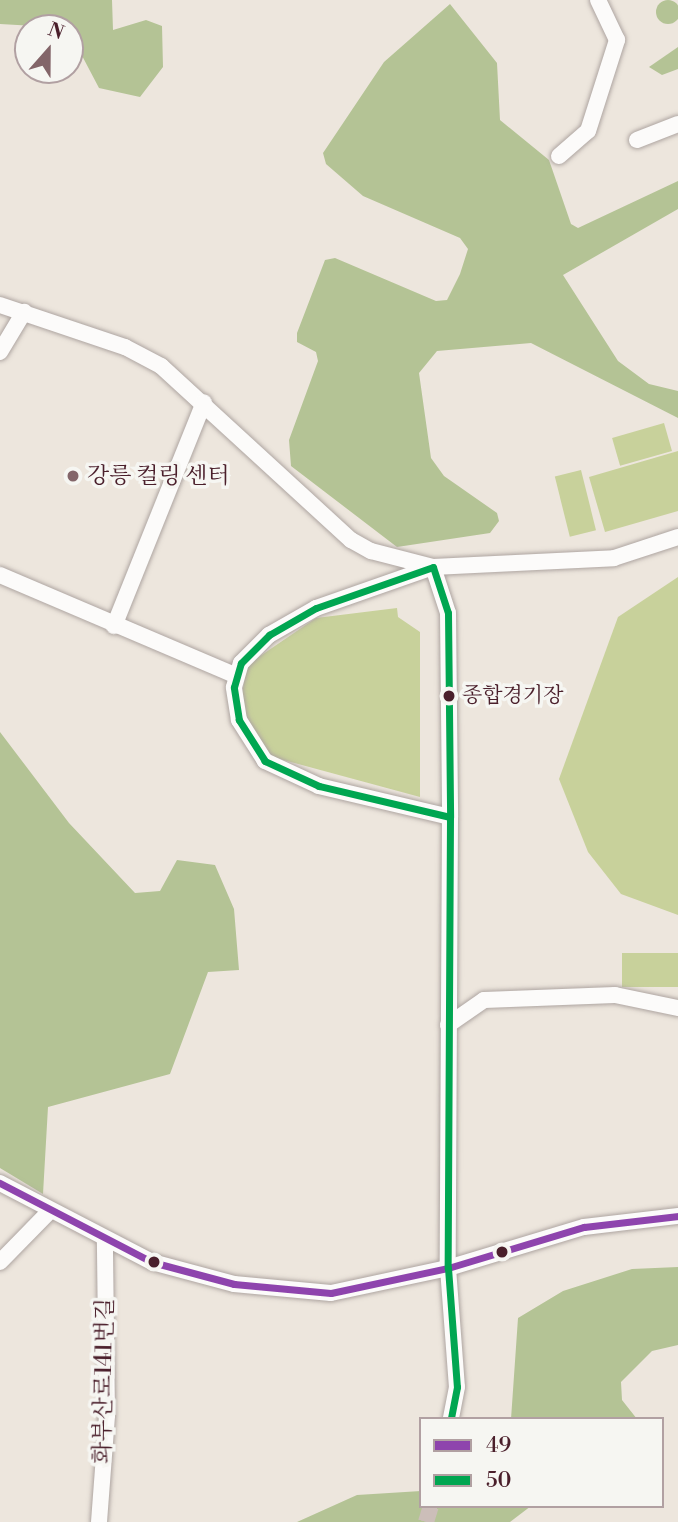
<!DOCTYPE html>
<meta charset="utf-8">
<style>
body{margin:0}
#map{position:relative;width:678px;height:1522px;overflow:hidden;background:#ede6dd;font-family:"Libre Bodoni","Noto Serif KR",serif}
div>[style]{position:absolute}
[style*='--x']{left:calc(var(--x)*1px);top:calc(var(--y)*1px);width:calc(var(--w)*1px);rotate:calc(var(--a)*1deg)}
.green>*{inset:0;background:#c8d19b;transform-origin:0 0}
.forest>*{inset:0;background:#b4c395}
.round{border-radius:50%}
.minor-tunnel>*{height:16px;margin-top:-8px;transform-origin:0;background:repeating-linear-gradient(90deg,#ccbeb9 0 16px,transparent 0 24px)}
.roads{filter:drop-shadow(0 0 2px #aea5a1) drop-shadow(0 0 2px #aea5a1)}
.minor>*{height:16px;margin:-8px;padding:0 8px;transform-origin:8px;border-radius:8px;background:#fcfbfa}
.bus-1>*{height:7px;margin:-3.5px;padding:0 3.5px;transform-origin:3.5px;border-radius:3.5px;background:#8e44ad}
.bus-2>*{height:7px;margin:-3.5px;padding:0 3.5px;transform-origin:3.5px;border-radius:3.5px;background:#00a651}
.dots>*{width:19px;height:19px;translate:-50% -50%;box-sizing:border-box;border:4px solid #f6f6f2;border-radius:50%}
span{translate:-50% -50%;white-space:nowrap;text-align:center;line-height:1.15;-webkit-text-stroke:7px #f6f6f2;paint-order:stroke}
.bus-label{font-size:21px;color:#4a1f2b}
.left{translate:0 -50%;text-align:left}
.poi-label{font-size:23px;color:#4a1f2b}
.street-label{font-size:23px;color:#4a1f2b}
.legend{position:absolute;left:419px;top:1417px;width:245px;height:91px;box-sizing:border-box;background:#f6f6f2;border:2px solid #b1a0a2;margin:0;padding:9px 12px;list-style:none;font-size:21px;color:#4a1f2b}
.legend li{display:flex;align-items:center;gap:14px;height:35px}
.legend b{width:35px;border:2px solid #b1a0a2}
.north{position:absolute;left:14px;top:14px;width:70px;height:70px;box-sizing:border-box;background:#f6f6f2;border:2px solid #b1a0a2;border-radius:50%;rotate:21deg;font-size:19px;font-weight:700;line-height:28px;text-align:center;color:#4a1f2b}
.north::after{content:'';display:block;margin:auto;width:24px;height:32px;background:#836569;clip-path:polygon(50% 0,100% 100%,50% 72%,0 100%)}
</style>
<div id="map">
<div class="green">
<i style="left:664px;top:423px;width:29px;height:54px;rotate:74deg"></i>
<i style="clip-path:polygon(678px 451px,678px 511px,605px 532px,589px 477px)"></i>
<i style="left:581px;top:470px;width:62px;height:27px;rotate:76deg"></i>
<i style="clip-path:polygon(678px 577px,678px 915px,621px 894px,588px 852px,559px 779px,618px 617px)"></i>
<i style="clip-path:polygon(397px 608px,398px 617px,420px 632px,420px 797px,265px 755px,240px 706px,247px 665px,316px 618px)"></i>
<i style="left:678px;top:953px;width:34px;height:56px;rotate:90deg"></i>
</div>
<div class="forest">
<i class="round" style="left:656px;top:0;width:24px;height:24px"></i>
<i style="clip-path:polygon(0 0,112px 0,113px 30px,146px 20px,162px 26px,163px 67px,140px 97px,99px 88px,79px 50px,70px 45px,70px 28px,0 24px)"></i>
<i style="clip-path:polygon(450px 4px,497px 63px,500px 120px,549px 160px,571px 224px,578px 228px,678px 181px,678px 209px,563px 275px,618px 361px,649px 384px,678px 391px,678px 418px,531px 343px,437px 351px,419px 373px,431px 458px,444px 476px,497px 513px,499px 521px,490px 533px,397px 547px,291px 466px,289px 440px,318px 361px,316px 352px,297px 342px,297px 333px,325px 260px,335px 258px,436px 301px,447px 300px,460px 274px,468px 249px,460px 238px,363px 196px,326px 164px,323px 153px,384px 62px)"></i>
<i style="clip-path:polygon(678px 47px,678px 69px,662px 75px,649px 67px)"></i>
<i style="clip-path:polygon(0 732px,69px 823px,135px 893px,160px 891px,177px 860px,215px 865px,234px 909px,239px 970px,208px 972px,170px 1074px,48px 1107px,43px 1194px,0 1168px)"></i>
<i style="clip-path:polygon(678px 1267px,678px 1345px,652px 1351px,621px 1382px,622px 1400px,637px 1419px,511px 1419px,518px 1318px,563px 1291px,632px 1269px)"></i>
<i style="clip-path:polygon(421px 1491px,421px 1506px,531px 1506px,510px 1522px,297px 1522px,357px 1495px)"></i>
</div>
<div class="minor-tunnel">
<i style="--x:426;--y:1522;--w:17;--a:-73"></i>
</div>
<div class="roads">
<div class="minor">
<i style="--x:637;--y:140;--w:44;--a:-21.3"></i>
<i style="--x:559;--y:156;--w:38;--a:-41"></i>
<i style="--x:588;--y:131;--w:96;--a:-72.3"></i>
<i style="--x:617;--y:40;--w:44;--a:-115.4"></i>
<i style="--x:0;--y:305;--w:132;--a:18.6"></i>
<i style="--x:125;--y:347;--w:41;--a:27.8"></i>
<i style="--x:161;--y:366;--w:258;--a:42.5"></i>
<i style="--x:351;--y:540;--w:23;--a:29"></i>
<i style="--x:371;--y:551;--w:64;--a:14.5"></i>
<i style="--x:433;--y:567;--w:181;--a:-2.8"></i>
<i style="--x:614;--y:558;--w:67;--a:-18.2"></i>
<i style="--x:0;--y:352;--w:47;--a:-59"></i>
<i style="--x:0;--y:575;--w:255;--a:23.1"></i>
<i style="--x:114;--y:626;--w:241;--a:-68.1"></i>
<i style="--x:450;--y:817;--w:135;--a:-166.7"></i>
<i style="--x:319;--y:786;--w:60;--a:-155.2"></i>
<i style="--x:265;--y:761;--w:49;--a:-122.4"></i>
<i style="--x:239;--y:720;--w:33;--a:-99"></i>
<i style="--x:234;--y:687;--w:25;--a:-74"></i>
<i style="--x:241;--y:663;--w:40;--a:-45"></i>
<i style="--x:269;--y:635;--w:54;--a:-29.9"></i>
<i style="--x:316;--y:608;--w:124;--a:-19.3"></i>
<i style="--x:433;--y:567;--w:48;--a:71.9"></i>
<i style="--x:448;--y:613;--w:204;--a:89.4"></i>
<i style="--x:450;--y:817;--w:451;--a:90.3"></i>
<i style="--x:448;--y:1268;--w:119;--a:85.7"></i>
<i style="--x:457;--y:1387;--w:33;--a:101"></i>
<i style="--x:448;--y:1025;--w:44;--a:-34.8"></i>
<i style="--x:484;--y:1000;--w:131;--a:-2.2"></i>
<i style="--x:615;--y:995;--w:64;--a:11.7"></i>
<i style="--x:0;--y:1183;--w:171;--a:27.5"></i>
<i style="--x:152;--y:1262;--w:85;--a:15"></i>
<i style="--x:234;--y:1284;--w:97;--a:5.3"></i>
<i style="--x:331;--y:1293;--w:120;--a:-12.1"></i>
<i style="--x:448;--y:1268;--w:142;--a:-16.8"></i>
<i style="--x:584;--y:1227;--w:95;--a:-6.7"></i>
<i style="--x:0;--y:1262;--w:69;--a:-45.6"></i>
<i style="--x:99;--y:1522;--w:107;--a:-85.7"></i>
<i style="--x:107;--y:1415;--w:175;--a:-90.7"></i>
</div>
</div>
<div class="bus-1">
<i style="--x:0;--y:1183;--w:171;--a:27.5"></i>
<i style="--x:152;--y:1262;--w:85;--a:15"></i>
<i style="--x:234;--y:1284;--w:97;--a:5.3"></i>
<i style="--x:331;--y:1293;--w:120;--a:-12.1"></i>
<i style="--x:448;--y:1268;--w:142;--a:-16.8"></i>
<i style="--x:584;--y:1227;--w:95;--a:-6.7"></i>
</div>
<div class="bus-2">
<i style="--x:450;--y:817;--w:135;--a:-166.7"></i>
<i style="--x:319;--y:786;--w:60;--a:-155.2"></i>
<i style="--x:265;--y:761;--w:49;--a:-122.4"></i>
<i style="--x:239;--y:720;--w:33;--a:-99"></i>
<i style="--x:234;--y:687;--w:25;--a:-74"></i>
<i style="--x:241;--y:663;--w:40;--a:-45"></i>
<i style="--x:269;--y:635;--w:54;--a:-29.9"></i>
<i style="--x:316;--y:608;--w:124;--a:-19.3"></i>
<i style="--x:433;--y:567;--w:48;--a:71.9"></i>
<i style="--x:448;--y:613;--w:204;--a:89.4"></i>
<i style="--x:450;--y:817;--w:451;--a:90.3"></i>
<i style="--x:448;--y:1268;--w:119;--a:85.7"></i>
<i style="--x:457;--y:1387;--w:33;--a:101"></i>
</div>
<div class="dots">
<i style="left:73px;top:476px;background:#836569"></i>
<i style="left:449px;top:696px;background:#4a1f2b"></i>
<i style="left:502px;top:1252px;background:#4a1f2b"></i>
<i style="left:154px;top:1262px;background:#4a1f2b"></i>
</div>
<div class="bus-label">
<span class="left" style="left:462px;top:696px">종합경기장</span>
</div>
<div class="poi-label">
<span class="left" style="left:87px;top:476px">강릉 컬링 센터</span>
</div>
<div class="street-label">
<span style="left:104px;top:1381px;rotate:-89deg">화부산로141번길</span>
</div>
<ul class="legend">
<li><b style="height:9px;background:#8e44ad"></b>49</li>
<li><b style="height:9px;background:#00a651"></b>50</li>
</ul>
<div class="north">N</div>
</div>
